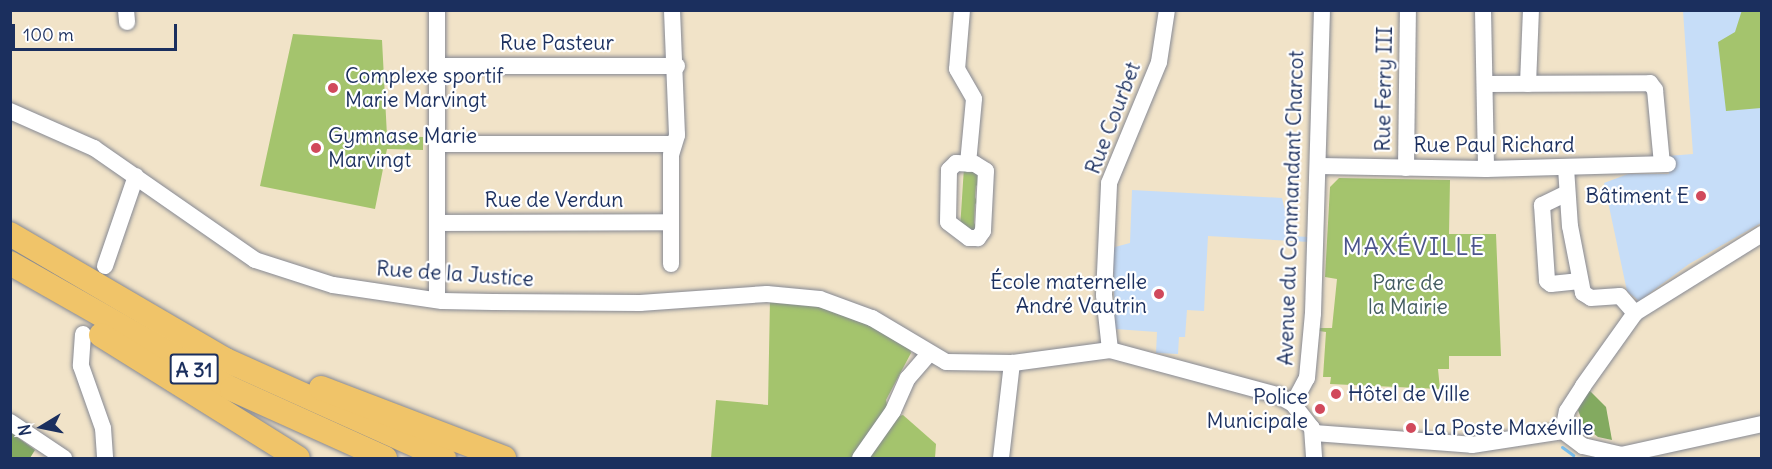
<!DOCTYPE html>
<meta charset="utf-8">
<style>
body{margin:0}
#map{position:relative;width:1772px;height:469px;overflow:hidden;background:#f1e3c8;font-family:Delius,sans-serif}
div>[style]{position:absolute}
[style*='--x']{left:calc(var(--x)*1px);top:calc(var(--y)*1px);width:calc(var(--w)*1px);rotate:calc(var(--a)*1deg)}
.built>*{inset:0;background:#c6ddf8}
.green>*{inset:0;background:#a4c46d}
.forest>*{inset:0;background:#83aa60}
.stream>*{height:3px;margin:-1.5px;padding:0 1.5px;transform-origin:1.5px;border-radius:1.5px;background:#78bff0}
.roads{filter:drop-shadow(0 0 2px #868993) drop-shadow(0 0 2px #868993)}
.minor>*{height:16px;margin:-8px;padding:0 8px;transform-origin:8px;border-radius:8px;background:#fff}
.highway>*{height:24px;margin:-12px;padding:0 12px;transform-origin:12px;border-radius:12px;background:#f0c469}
.dots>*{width:16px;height:16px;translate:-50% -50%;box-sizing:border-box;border:3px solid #fff;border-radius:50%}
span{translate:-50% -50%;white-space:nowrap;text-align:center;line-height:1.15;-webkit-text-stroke:4.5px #fff;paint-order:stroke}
.shield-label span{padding:2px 4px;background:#fff;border:2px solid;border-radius:4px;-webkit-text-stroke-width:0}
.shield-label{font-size:20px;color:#1b2f5e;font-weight:700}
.street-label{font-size:21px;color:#1b2f5e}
.poi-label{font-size:21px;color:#1b2f5e}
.left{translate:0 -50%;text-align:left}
.right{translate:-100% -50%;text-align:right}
.park-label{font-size:21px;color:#445c62}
.quarter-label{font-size:24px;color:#4c558c;letter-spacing:1.5px}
.frame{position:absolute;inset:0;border:12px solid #1b2f5e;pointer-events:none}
.north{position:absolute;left:12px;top:397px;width:60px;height:60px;-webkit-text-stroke:4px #fff;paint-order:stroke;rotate:260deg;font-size:16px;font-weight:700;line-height:24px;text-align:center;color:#1b2f5e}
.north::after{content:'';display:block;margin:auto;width:21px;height:27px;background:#1b2f5e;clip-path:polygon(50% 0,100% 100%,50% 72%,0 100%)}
.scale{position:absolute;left:12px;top:24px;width:165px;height:27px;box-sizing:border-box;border:3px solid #1b2f5e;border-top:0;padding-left:8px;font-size:18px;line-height:21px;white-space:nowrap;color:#1b2f5e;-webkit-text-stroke:4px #fff;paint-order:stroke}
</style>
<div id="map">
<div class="built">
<i style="clip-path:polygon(1683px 11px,1761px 11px,1761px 223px,1689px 264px,1639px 301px,1627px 291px,1604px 183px,1628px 174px,1669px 174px,1668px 156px,1693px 154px)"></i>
<i style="clip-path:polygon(1132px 190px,1282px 198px,1291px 236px,1309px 237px,1309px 242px,1208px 236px,1204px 311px,1187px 310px,1185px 337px,1179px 337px,1178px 354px,1156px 353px,1157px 332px,1115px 329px,1113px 252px,1115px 247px,1130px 243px)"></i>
</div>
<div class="green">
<i style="clip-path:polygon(1742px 10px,1761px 11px,1761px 108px,1726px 111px,1718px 42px,1735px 32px)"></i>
<i style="clip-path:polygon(293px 34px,382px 40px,387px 136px,423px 137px,423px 150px,387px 149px,375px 209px,260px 186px)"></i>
<i style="clip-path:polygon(964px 167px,980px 168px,982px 191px,976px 185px,975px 197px,980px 209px,975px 203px,974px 223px,979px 231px,960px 229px)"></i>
<i style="clip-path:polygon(1339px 178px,1450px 180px,1449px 234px,1496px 234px,1501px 356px,1449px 356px,1449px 369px,1438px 369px,1440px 389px,1330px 384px,1331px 377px,1323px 377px,1326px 332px,1319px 331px,1319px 328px,1332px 328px,1337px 279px,1325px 277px,1330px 187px)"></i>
<i style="clip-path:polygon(770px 299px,785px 299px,862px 318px,909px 346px,911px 353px,886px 400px,888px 410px,852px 458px,711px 458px,716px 400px,768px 405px)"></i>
<i style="clip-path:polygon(903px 415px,936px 444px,935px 458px,867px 458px,895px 417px)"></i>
</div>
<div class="forest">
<i style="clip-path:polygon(1588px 389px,1606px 407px,1612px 440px,1598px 437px,1584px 426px,1578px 410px)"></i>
<i style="clip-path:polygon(10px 432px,35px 450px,30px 458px,11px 458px)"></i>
</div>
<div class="stream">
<i style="--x:1562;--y:447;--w:14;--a:36"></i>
</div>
<div class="roads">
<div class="minor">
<i style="--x:126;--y:10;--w:12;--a:85"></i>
<i style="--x:962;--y:10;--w:59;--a:94.8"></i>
<i style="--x:957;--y:69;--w:34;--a:60"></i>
<i style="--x:974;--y:99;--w:65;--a:95.3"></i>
<i style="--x:1483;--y:10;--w:159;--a:88.9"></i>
<i style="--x:437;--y:66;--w:240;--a:0"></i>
<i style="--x:1485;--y:84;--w:165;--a:-0.3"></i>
<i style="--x:1650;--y:83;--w:9;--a:54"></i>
<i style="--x:1655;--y:90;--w:74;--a:84.6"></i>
<i style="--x:1528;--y:84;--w:74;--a:-87.7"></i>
<i style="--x:10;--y:111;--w:92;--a:23.8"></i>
<i style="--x:94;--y:148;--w:196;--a:34.8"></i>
<i style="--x:255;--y:260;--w:82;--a:17.8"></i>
<i style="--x:333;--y:285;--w:110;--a:8.4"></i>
<i style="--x:442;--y:301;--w:51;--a:1.1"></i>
<i style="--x:493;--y:302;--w:147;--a:0.4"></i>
<i style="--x:640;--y:303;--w:127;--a:-4.1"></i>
<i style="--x:767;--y:294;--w:53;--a:5.4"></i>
<i style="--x:820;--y:299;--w:55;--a:20.1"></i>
<i style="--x:872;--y:318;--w:86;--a:30.7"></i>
<i style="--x:946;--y:362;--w:67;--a:0.9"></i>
<i style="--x:1013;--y:363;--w:98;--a:-7.6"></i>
<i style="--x:1110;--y:350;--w:173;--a:15.1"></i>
<i style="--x:1277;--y:395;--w:18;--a:29"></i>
<i style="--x:1293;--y:404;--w:31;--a:52"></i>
<i style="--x:1312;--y:428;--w:30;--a:86"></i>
<i style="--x:437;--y:144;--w:236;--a:0"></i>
<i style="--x:956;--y:163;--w:19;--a:3"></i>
<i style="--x:975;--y:164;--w:13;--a:32"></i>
<i style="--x:986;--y:171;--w:60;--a:92.9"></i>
<i style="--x:983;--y:231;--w:9;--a:126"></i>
<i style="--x:978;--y:238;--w:9;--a:180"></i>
<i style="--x:969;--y:238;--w:26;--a:-143"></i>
<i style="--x:948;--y:222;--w:52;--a:-88.9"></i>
<i style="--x:949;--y:170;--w:10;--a:-45"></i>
<i style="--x:1320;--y:166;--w:166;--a:1"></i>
<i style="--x:1486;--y:169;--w:182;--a:-1.6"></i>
<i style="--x:1406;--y:168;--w:158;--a:-89.3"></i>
<i style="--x:1566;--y:168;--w:58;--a:86.1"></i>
<i style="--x:1570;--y:226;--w:68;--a:79"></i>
<i style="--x:1583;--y:293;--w:9;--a:32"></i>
<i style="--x:1591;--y:298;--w:29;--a:-4"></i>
<i style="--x:1620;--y:296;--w:23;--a:49"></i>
<i style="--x:1567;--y:193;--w:28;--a:154"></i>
<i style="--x:1542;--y:205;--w:76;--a:86.2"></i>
<i style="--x:1547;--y:281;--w:5;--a:37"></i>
<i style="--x:1551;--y:284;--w:29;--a:-6"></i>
<i style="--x:437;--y:223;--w:234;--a:-0.2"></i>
<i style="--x:671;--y:264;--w:109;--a:-90"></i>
<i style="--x:671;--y:155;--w:21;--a:-73"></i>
<i style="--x:677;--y:135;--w:125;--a:-92.3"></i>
<i style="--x:105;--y:266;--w:95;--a:-71"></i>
<i style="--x:437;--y:299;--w:289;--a:-90"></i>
<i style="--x:83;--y:334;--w:32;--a:94"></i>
<i style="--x:81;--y:366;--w:66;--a:70.5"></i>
<i style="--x:103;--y:428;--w:30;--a:86"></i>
<i style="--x:1110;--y:350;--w:55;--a:-96.2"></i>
<i style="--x:1104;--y:295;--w:112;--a:-87.4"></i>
<i style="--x:1109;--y:183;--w:131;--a:-67.5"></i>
<i style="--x:1159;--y:62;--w:53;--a:-81.3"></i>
<i style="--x:1293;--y:404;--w:30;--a:-62"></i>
<i style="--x:1307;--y:378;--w:65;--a:-84.7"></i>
<i style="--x:1313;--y:313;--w:303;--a:-88.3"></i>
<i style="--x:10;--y:422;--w:65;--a:33.7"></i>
<i style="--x:1563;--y:431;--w:20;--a:-79"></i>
<i style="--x:1567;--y:411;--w:30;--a:-57"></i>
<i style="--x:1583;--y:386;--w:90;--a:-54.5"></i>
<i style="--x:1635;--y:313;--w:150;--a:-31.9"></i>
<i style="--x:1563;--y:431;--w:25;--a:37"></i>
<i style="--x:1583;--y:446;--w:39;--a:13"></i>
<i style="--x:1621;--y:455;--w:144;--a:-12.4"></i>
<i style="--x:1314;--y:433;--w:158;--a:4.3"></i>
<i style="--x:1472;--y:445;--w:92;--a:-8.7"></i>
<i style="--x:860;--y:458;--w:57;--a:-54.9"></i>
<i style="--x:893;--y:411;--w:36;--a:-66"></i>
<i style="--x:908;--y:378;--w:33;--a:-49"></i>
<i style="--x:1001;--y:458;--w:96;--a:-83.4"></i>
</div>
<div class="highway">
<i style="--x:10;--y:234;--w:250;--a:30.3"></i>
<i style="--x:226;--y:360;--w:239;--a:24.2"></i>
<i style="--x:10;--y:263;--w:255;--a:29.6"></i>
<i style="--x:232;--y:389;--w:168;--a:24.3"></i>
<i style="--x:101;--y:335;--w:232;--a:32"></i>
<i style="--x:321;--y:388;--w:196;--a:20.9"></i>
</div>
</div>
<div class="dots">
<i style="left:333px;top:88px;background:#d1495b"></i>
<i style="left:316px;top:148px;background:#d1495b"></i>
<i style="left:1701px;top:196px;background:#d1495b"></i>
<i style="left:1159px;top:294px;background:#d1495b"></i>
<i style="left:1336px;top:394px;background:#d1495b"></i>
<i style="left:1320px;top:409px;background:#d1495b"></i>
<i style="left:1411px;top:428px;background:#d1495b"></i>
</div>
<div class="shield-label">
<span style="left:194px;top:369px">A 31</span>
</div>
<div class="street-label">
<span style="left:557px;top:43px">Rue Pasteur</span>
<span style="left:1384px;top:89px;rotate:-89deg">Rue Ferry III</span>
<span style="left:1113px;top:118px;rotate:-69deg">Rue Courbet</span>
<span style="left:1494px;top:145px">Rue Paul Richard</span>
<span style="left:554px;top:200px">Rue de Verdun</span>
<span style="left:1291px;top:208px;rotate:-88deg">Avenue du Commandant Charcot</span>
<span style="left:455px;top:274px;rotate:4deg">Rue de la Justice</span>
</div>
<div class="poi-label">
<span class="left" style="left:345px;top:88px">Complexe sportif<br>Marie Marvingt</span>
<span class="left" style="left:328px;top:148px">Gymnase Marie<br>Marvingt</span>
<span class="right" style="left:1689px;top:196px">Bâtiment E</span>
<span class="right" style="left:1147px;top:294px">École maternelle<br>André Vautrin</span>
<span class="left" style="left:1348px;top:394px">Hôtel de Ville</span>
<span class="right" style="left:1308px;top:409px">Police<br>Municipale</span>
<span class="left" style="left:1423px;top:428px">La Poste Maxéville</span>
</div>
<div class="park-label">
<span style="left:1408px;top:295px">Parc de<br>la Mairie</span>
</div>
<div class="quarter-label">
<span style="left:1414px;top:247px">MAXÉVILLE</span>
</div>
<div class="frame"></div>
<div class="north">N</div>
<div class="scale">100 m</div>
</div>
